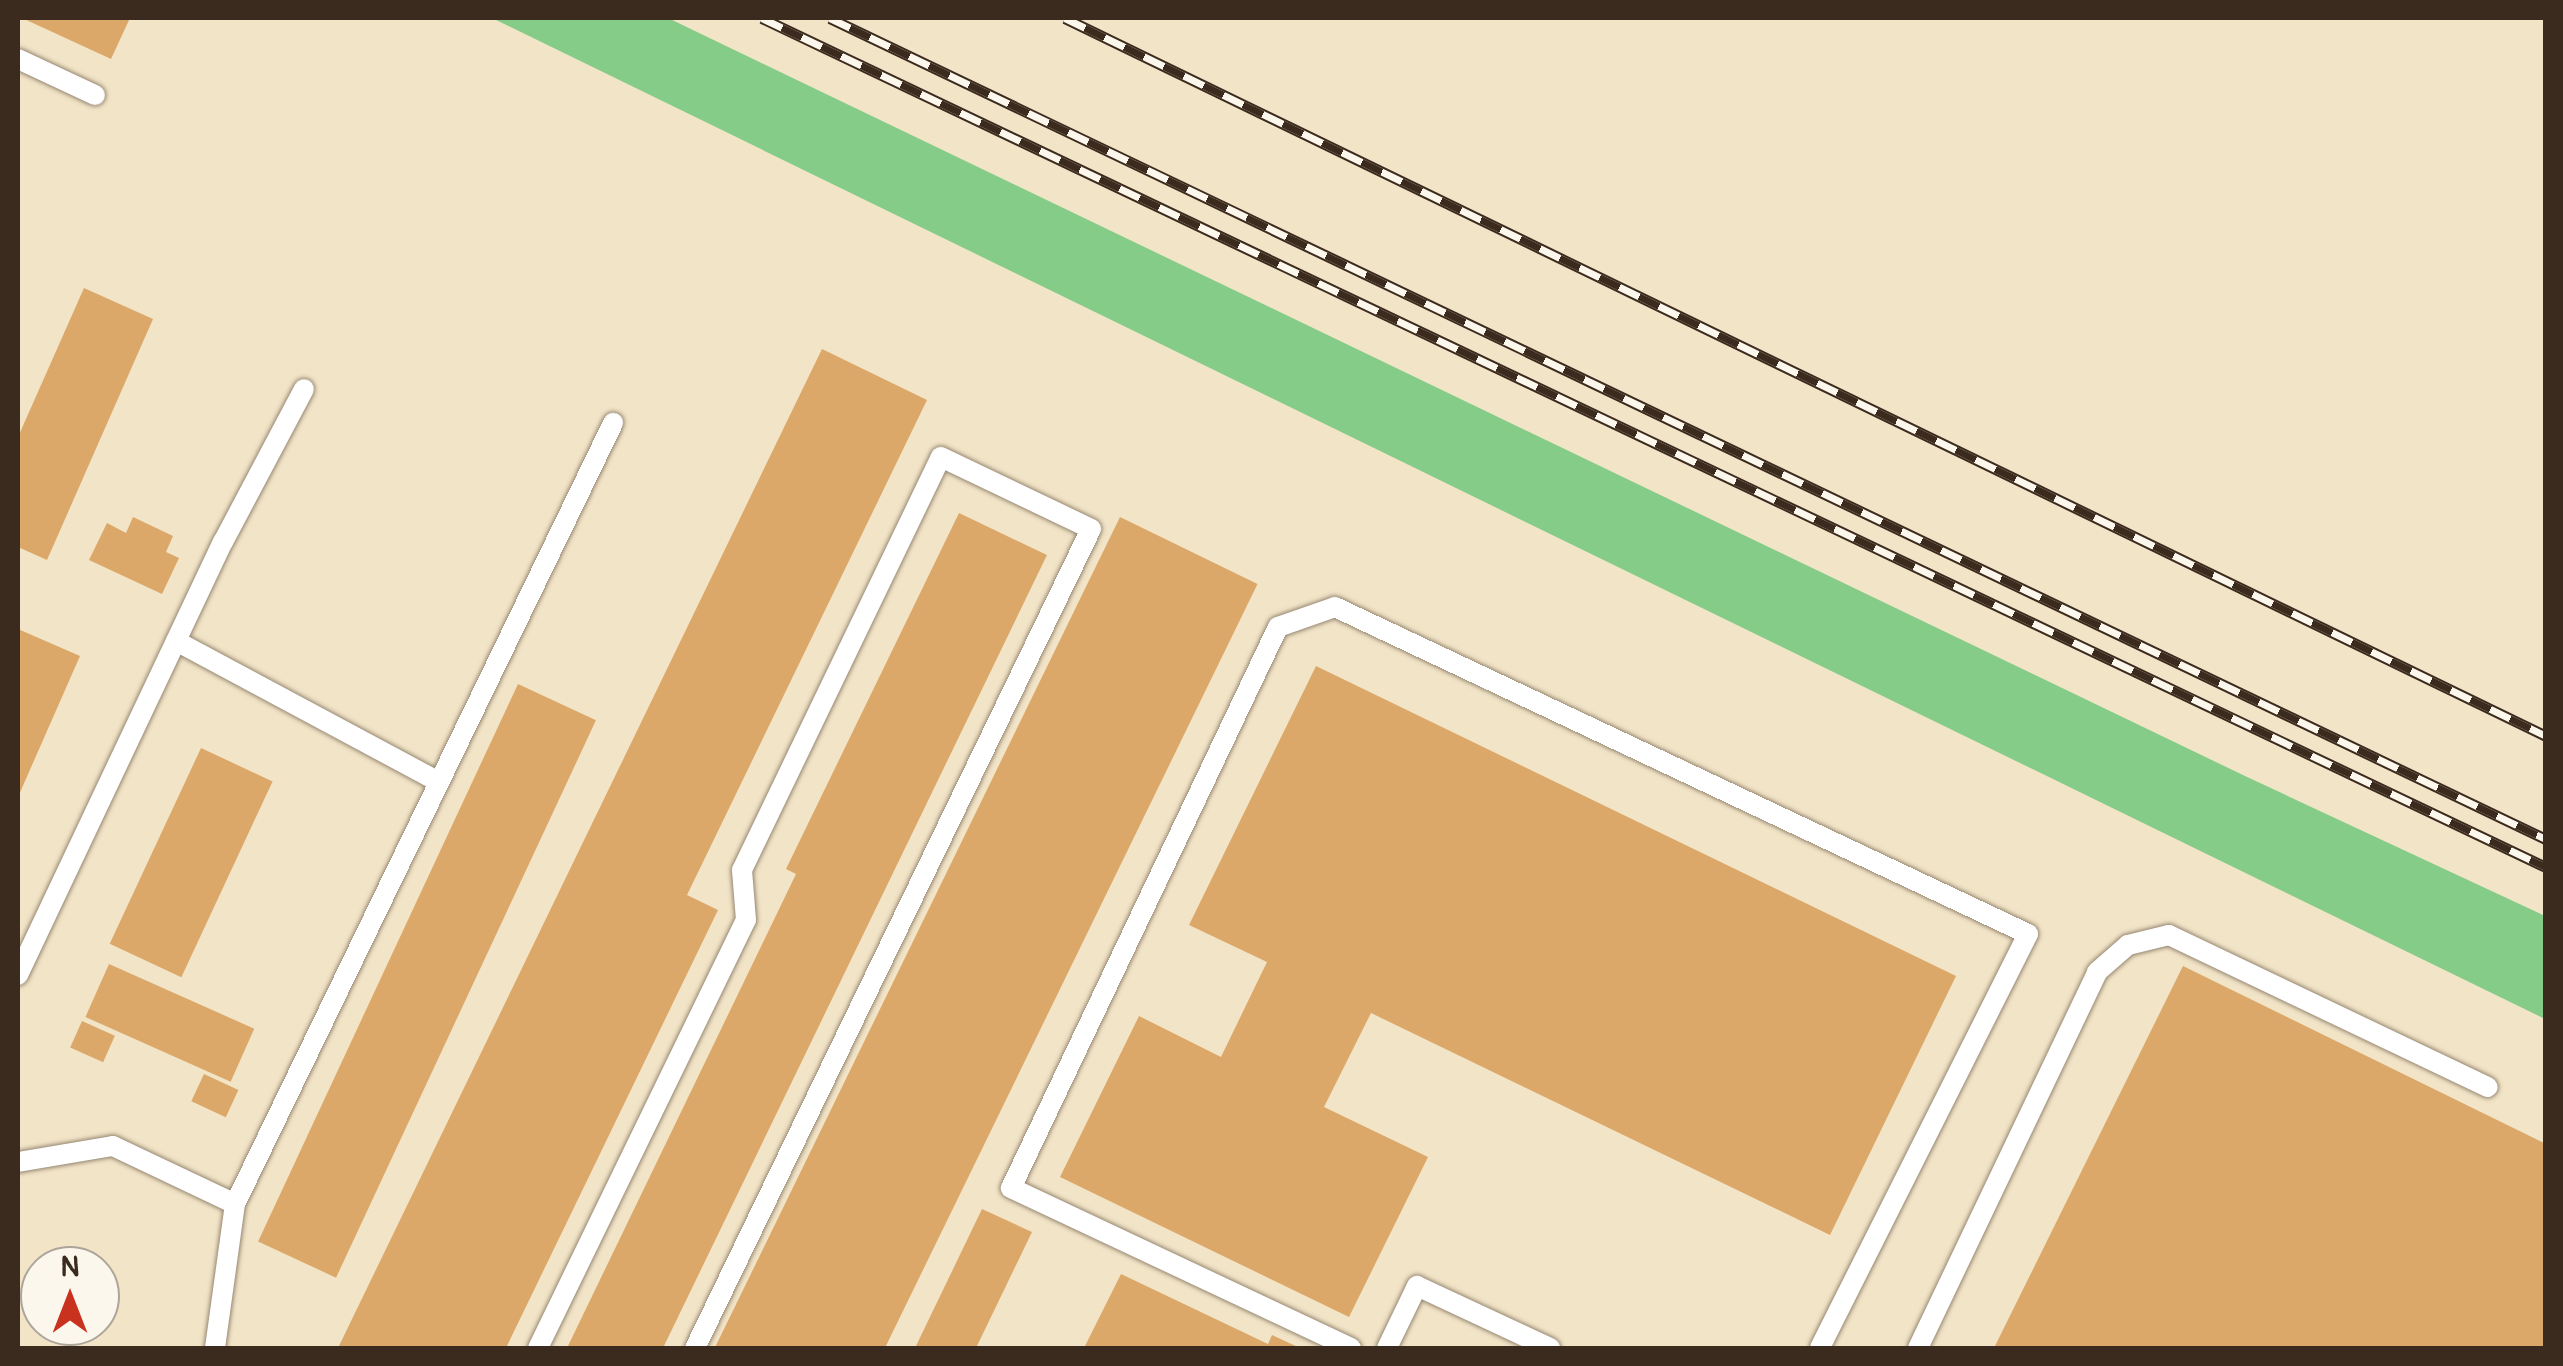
<!DOCTYPE html>
<style>
body{margin:0}
#map{position:relative;width:2563px;height:1366px;overflow:hidden;background:#f2e4c7;font-family:Pangolin,sans-serif}
div>[style]{position:absolute}
[style*='--x']{left:calc(var(--x)*1px);top:calc(var(--y)*1px);width:calc(var(--w)*1px);rotate:calc(var(--a)*1deg)}
.green>*{inset:0;background:#84cc88}
.building>*{inset:0;background:#dca869;transform-origin:0 0}
.roads{filter:drop-shadow(0 0 2px #968772) drop-shadow(0 0 2px #968772)}
.lane>*{height:20px;margin:-10px;padding:0 10px;transform-origin:10px;border-radius:10px;background:#fff}
.rail>*{height:11px;margin-top:-5.5px;transform-origin:0;background:repeating-linear-gradient(90deg,#fbf7ec 0 22px,#3b2a1e 0 44px);box-sizing:border-box;border-block:2px solid #3b2a1e}
span{translate:-50% -50%;white-space:nowrap;text-align:center;line-height:1.15;-webkit-text-stroke:10px #fbf7ec;paint-order:stroke}
.frame{position:absolute;inset:0;border:20px solid #3b2a1e;pointer-events:none}
.north{position:absolute;left:20px;top:1246px;width:100px;height:100px;box-sizing:border-box;background:#fbf7ec;border:2px solid #aea59a;border-radius:50%;rotate:0deg;font-size:28px;font-weight:700;line-height:40px;text-align:center;color:#3b2a1e}
.north::after{content:'';display:block;margin:auto;width:35px;height:45px;background:#c8321e;clip-path:polygon(50% 0,100% 100%,50% 72%,0 100%)}
</style>
<div id="map">
<div class="green">
<i style="clip-path:polygon(492px 18px,668px 18px,2245px 776px,2545px 916px,2545px 1019px)"></i>
</div>
<div class="building">
<i style="clip-path:polygon(22px 18px,130px 18px,111px 59px)"></i>
<i style="clip-path:polygon(84px 288px,153px 319px,47px 560px,18px 547px,18px 437px)"></i>
<i style="clip-path:polygon(822px 349px,927px 400px,687px 895px,718px 910px,506px 1348px,338px 1348px)"></i>
<i style="clip-path:polygon(959px 513px,1047px 555px,663px 1348px,567px 1348px,796px 874px,786px 869px)"></i>
<i style="clip-path:polygon(133px 517px,173px 536px,166px 552px,179px 558px,162px 594px,89px 560px,107px 523px,126px 533px)"></i>
<i style="left:1120px;top:517px;width:153px;height:924px;rotate:26deg"></i>
<i style="clip-path:polygon(18px 629px,80px 656px,18px 797px)"></i>
<i style="clip-path:polygon(1316px 666px,1956px 976px,1830px 1235px,1371px 1013px,1324px 1107px,1428px 1157px,1349px 1317px,1060px 1177px,1139px 1016px,1221px 1057px,1267px 962px,1189px 925px)"></i>
<i style="left:518px;top:684px;width:86px;height:615px;rotate:25deg"></i>
<i style="left:201px;top:748px;width:79px;height:216px;rotate:25deg"></i>
<i style="left:109px;top:964px;width:159px;height:58px;rotate:24deg"></i>
<i style="clip-path:polygon(2183px 966px,2546px 1144px,2546px 1348px,1994px 1348px)"></i>
<i style="left:82px;top:1021px;width:36px;height:29px;rotate:24deg"></i>
<i style="left:204px;top:1074px;width:38px;height:30px;rotate:25deg"></i>
<i style="clip-path:polygon(982px 1209px,1032px 1232px,976px 1348px,915px 1348px)"></i>
<i style="clip-path:polygon(1121px 1274px,1268px 1344px,1272px 1335px,1300px 1348px,1084px 1348px)"></i>
</div>
<div class="roads">
<div class="lane">
<i style="--x:18;--y:59;--w:85;--a:25.1"></i>
<i style="--x:176;--y:641;--w:298;--a:28.2"></i>
<i style="--x:18;--y:975;--w:479;--a:-64.7"></i>
<i style="--x:223;--y:542;--w:173;--a:-62.1"></i>
<i style="--x:18;--y:1162;--w:96;--a:-9.6"></i>
<i style="--x:113;--y:1146;--w:135;--a:25.4"></i>
<i style="--x:215;--y:1348;--w:145;--a:-82.1"></i>
<i style="--x:235;--y:1204;--w:868;--a:-64.17"></i>
<i style="--x:538;--y:1348;--w:476;--a:-64.1"></i>
<i style="--x:746;--y:920;--w:50;--a:-94.6"></i>
<i style="--x:742;--y:870;--w:458;--a:-64.3"></i>
<i style="--x:941;--y:457;--w:166;--a:25.6"></i>
<i style="--x:1091;--y:529;--w:910;--a:115.8"></i>
<i style="--x:1351;--y:1348;--w:376;--a:-154.8"></i>
<i style="--x:1011;--y:1188;--w:621;--a:-64.55"></i>
<i style="--x:1278;--y:627;--w:60;--a:-19.3"></i>
<i style="--x:1335;--y:607;--w:766;--a:25.26"></i>
<i style="--x:2028;--y:934;--w:463;--a:116.7"></i>
<i style="--x:1387;--y:1348;--w:69;--a:-64.2"></i>
<i style="--x:1417;--y:1286;--w:147;--a:25"></i>
<i style="--x:1918;--y:1348;--w:416;--a:-64.5"></i>
<i style="--x:2097;--y:972;--w:41;--a:-41.1"></i>
<i style="--x:2128;--y:945;--w:42;--a:-13.7"></i>
<i style="--x:2169;--y:935;--w:353;--a:25.5"></i>
</div>
</div>
<div class="rail">
<i style="--x:762;--y:18;--w:1976;--a:25.45"></i>
<i style="--x:830;--y:18;--w:1902;--a:25.57"></i>
<i style="--x:1065;--y:18;--w:1646;--a:25.86"></i>
</div>
<div class="frame"></div>
<div class="north">N</div>
</div>
